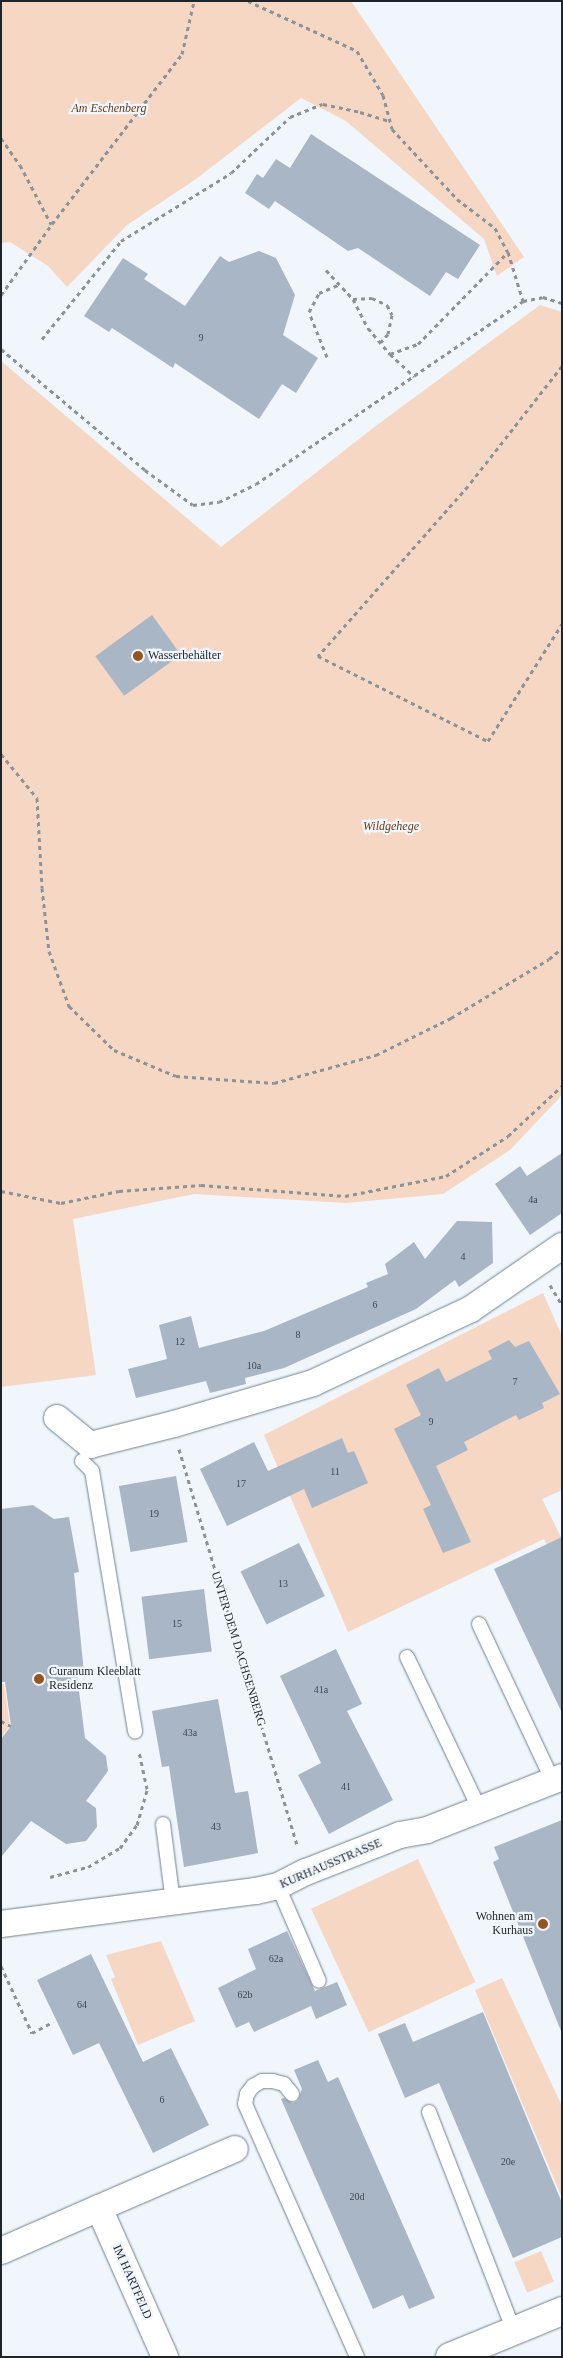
<!DOCTYPE html>
<meta charset="utf-8">
<style>
body{margin:0}
#map{position:relative;width:563px;height:2358px;overflow:hidden;background:#f0f6fc;font-family:Georgia,serif}
div>[style]{position:absolute}
[style*='--x']{left:calc(var(--x)*1px);top:calc(var(--y)*1px);width:calc(var(--w)*1px);rotate:calc(var(--a)*1deg)}
.green>*{inset:0;background:#f5d7c3;transform-origin:0 0}
.building>*{inset:0;background:#a8b6c6;transform-origin:0 0}
.path>*{height:3px;margin-top:-1.5px;transform-origin:0;background:repeating-linear-gradient(90deg,#8c9298 0 4px,transparent 0 8px)}
.roads{filter:drop-shadow(0 0 1px #73808f) drop-shadow(0 0 1px #73808f)}
.service>*{height:14px;margin:-7px;padding:0 7px;transform-origin:7px;border-radius:7px;background:#fff}
.minor>*{height:26px;margin:-13px;padding:0 13px;transform-origin:13px;border-radius:13px;background:#fff}
.secondary>*{height:28px;margin:-14px;padding:0 14px;transform-origin:14px;border-radius:14px;background:#fff}
.dots>*{width:14px;height:14px;translate:-50% -50%;box-sizing:border-box;border:2px solid #f0f6fc;border-radius:50%}
span{translate:-50% -50%;white-space:nowrap;text-align:center;line-height:1.15;-webkit-text-stroke:4.5px #f0f6fc;paint-order:stroke}
.number-label{font-size:10px;color:#404851}
.number-label span{-webkit-text-stroke-width:0}
.park-label{font-size:12px;color:#6a3b13;font-style:italic}
.poi-label{font-size:12px;color:#1e242a}
.left{translate:0 -50%;text-align:left}
.right{translate:-100% -50%;text-align:right}
.street-label{font-size:12px;color:#1e242a}
.frame{position:absolute;inset:0;border:2px solid #1e242a;pointer-events:none}
</style>
<div id="map">
<div class="green">
<i style="clip-path:polygon(1px 1px,351px 1px,524px 257px,497px 276px,484px 239px,346px 121px,301px 98px,196px 179px,127px 225px,67px 287px,48px 266px,10px 242px,1px 243px)"></i>
<i style="clip-path:polygon(540px 305px,562px 312px,562px 1095px,510px 1150px,443px 1194px,346px 1203px,194px 1194px,73px 1219px,96px 1375px,1px 1387px,1px 361px,221px 547px,373px 428px)"></i>
<i style="clip-path:polygon(543px 1293px,562px 1336px,562px 1490px,542px 1499px,562px 1539px,562px 1574px,544px 1539px,348px 1632px,264px 1435px)"></i>
<i style="clip-path:polygon(1px 1684px,4px 1684px,10px 1726px,1px 1738px)"></i>
<i style="left:418px;top:1859px;width:136px;height:118px;rotate:65deg"></i>
<i style="clip-path:polygon(161px 1941px,195px 2021px,138px 2045px,111px 1979px,115px 1977px,106px 1955px)"></i>
<i style="clip-path:polygon(502px 1978px,562px 2106px,562px 2198px,475px 1990px)"></i>
<i style="left:541px;top:2251px;width:33px;height:29px;rotate:67deg"></i>
</div>
<div class="building">
<i style="clip-path:polygon(311px 134px,480px 245px,458px 279px,446px 272px,430px 296px,358px 248px,348px 251px,275px 201px,269px 209px,245px 193px,257px 174px,263px 178px,276px 159px,290px 168px)"></i>
<i style="clip-path:polygon(259px 251px,276px 258px,295px 295px,283px 335px,318px 358px,296px 393px,282px 384px,259px 419px,175px 363px,173px 368px,112px 328px,109px 332px,84px 316px,123px 258px,148px 274px,144px 279px,185px 306px,220px 256px,229px 262px)"></i>
<i style="left:152px;top:615px;width:49px;height:70px;rotate:54deg"></i>
<i style="clip-path:polygon(562px 1153px,562px 1213px,530px 1235px,495px 1184px,520px 1166px,527px 1176px)"></i>
<i style="clip-path:polygon(457px 1221px,492px 1222px,493px 1263px,459px 1287px,455px 1280px,416px 1309px,284px 1368px,245px 1378px,246px 1384px,210px 1393px,206px 1381px,136px 1398px,128px 1369px,167px 1359px,159px 1325px,191px 1316px,199px 1348px,264px 1331px,368px 1287px,366px 1283px,388px 1274px,385px 1264px,414px 1242px,425px 1259px)"></i>
<i style="clip-path:polygon(509px 1340px,515px 1347px,529px 1341px,560px 1394px,542px 1403px,544px 1408px,519px 1420px,516px 1415px,464px 1442px,468px 1450px,436px 1466px,471px 1542px,443px 1553px,423px 1509px,431px 1505px,394px 1429px,421px 1415px,406px 1385px,439px 1368px,446px 1382px,492px 1359px,488px 1351px)"></i>
<i style="clip-path:polygon(342px 1438px,348px 1453px,354px 1451px,368px 1483px,312px 1508px,304px 1489px,227px 1526px,200px 1469px,254px 1442px,268px 1471px)"></i>
<i style="left:176px;top:1476px;width:67px;height:58px;rotate:80deg"></i>
<i style="clip-path:polygon(33px 1505px,54px 1519px,69px 1517px,79px 1572px,74px 1573px,84px 1673px,77px 1675px,85px 1738px,106px 1756px,108px 1771px,86px 1801px,96px 1808px,97px 1827px,86px 1841px,66px 1844px,31px 1821px,1px 1857px,1px 1739px,11px 1726px,5px 1682px,1px 1682px,1px 1509px)"></i>
<i style="clip-path:polygon(562px 1537px,562px 1713px,494px 1569px)"></i>
<i style="left:299px;top:1543px;width:59px;height:65px;rotate:64deg"></i>
<i style="left:204px;top:1589px;width:63px;height:63px;rotate:83deg"></i>
<i style="clip-path:polygon(336px 1649px,362px 1704px,347px 1711px,393px 1800px,329px 1834px,298px 1775px,321px 1763px,280px 1676px)"></i>
<i style="clip-path:polygon(218px 1699px,235px 1793px,248px 1791px,258px 1853px,184px 1867px,169px 1766px,162px 1767px,152px 1711px)"></i>
<i style="clip-path:polygon(562px 1820px,562px 2031px,561px 2031px,493px 1862px,499px 1859px,494px 1847px)"></i>
<i style="clip-path:polygon(287px 1931px,315px 1991px,337px 1982px,347px 2005px,316px 2019px,311px 2006px,254px 2032px,249px 2022px,236px 2028px,218px 1988px,256px 1969px,248px 1949px)"></i>
<i style="clip-path:polygon(91px 1954px,143px 2062px,171px 2048px,209px 2125px,153px 2153px,99px 2043px,73px 2055px,37px 1980px)"></i>
<i style="clip-path:polygon(483px 2012px,562px 2203px,562px 2237px,513px 2258px,439px 2083px,405px 2098px,378px 2034px,405px 2023px,413px 2042px)"></i>
<i style="clip-path:polygon(318px 2060px,328px 2082px,338px 2077px,435px 2298px,409px 2309px,403px 2295px,373px 2309px,281px 2099px,284px 2098px,293px 2103px,298px 2100px,302px 2089px,294px 2070px)"></i>
</div>
<div class="path">
<i style="--x:248;--y:1;--w:120;--a:24.6"></i>
<i style="--x:357;--y:51;--w:51;--a:59.4"></i>
<i style="--x:383;--y:95;--w:35;--a:75"></i>
<i style="--x:392;--y:129;--w:96;--a:47.1"></i>
<i style="--x:457;--y:199;--w:48;--a:37.3"></i>
<i style="--x:495;--y:228;--w:27;--a:62"></i>
<i style="--x:508;--y:252;--w:51;--a:73"></i>
<i style="--x:1;--y:138;--w:33;--a:55"></i>
<i style="--x:20;--y:165;--w:67;--a:62.3"></i>
<i style="--x:326;--y:270;--w:40;--a:47"></i>
<i style="--x:353;--y:299;--w:33;--a:63"></i>
<i style="--x:368;--y:328;--w:34;--a:50"></i>
<i style="--x:390;--y:354;--w:33;--a:43"></i>
<i style="--x:1;--y:295;--w:87;--a:-54.3"></i>
<i style="--x:52;--y:224;--w:214;--a:-52.6"></i>
<i style="--x:182;--y:54;--w:54;--a:-77.2"></i>
<i style="--x:353;--y:299;--w:19;--a:-3"></i>
<i style="--x:372;--y:298;--w:17;--a:25"></i>
<i style="--x:387;--y:305;--w:11;--a:63"></i>
<i style="--x:392;--y:315;--w:19;--a:102"></i>
<i style="--x:388;--y:334;--w:11;--a:131"></i>
<i style="--x:42;--y:339;--w:126;--a:-51.1"></i>
<i style="--x:121;--y:241;--w:129;--a:-31.7"></i>
<i style="--x:231;--y:173;--w:81;--a:-43.5"></i>
<i style="--x:290;--y:117;--w:35;--a:-22"></i>
<i style="--x:323;--y:104;--w:38;--a:12"></i>
<i style="--x:360;--y:112;--w:31;--a:17"></i>
<i style="--x:1;--y:349;--w:188;--a:40"></i>
<i style="--x:145;--y:470;--w:59;--a:36.1"></i>
<i style="--x:193;--y:505;--w:26;--a:-7"></i>
<i style="--x:219;--y:502;--w:41;--a:-25.9"></i>
<i style="--x:256;--y:484;--w:324;--a:-34.4"></i>
<i style="--x:523;--y:301;--w:20;--a:-11"></i>
<i style="--x:543;--y:297;--w:20;--a:18"></i>
<i style="--x:390;--y:354;--w:30;--a:-20"></i>
<i style="--x:418;--y:344;--w:129;--a:-45.6"></i>
<i style="--x:327;--y:357;--w:48;--a:-111.8"></i>
<i style="--x:309;--y:312;--w:21;--a:-62"></i>
<i style="--x:319;--y:293;--w:21;--a:-23"></i>
<i style="--x:562;--y:366;--w:152;--a:128.1"></i>
<i style="--x:468;--y:486;--w:227;--a:131.4"></i>
<i style="--x:318;--y:656;--w:190;--a:26.6"></i>
<i style="--x:488;--y:741;--w:138;--a:-57.7"></i>
<i style="--x:1;--y:754;--w:57;--a:50.7"></i>
<i style="--x:37;--y:798;--w:90;--a:86.8"></i>
<i style="--x:42;--y:888;--w:63;--a:83.7"></i>
<i style="--x:49;--y:951;--w:59;--a:70"></i>
<i style="--x:69;--y:1006;--w:63;--a:44.4"></i>
<i style="--x:114;--y:1050;--w:67;--a:22.8"></i>
<i style="--x:176;--y:1076;--w:98;--a:4.1"></i>
<i style="--x:274;--y:1083;--w:106;--a:-15.4"></i>
<i style="--x:376;--y:1055;--w:84;--a:-26.3"></i>
<i style="--x:451;--y:1018;--w:114;--a:-31"></i>
<i style="--x:549;--y:959;--w:17;--a:-40"></i>
<i style="--x:1;--y:1191;--w:61;--a:11.3"></i>
<i style="--x:61;--y:1203;--w:59;--a:-11.7"></i>
<i style="--x:119;--y:1191;--w:82;--a:-4.2"></i>
<i style="--x:201;--y:1185;--w:144;--a:4.4"></i>
<i style="--x:345;--y:1196;--w:103;--a:-11.2"></i>
<i style="--x:446;--y:1176;--w:74;--a:-32.8"></i>
<i style="--x:508;--y:1136;--w:74;--a:-42.8"></i>
<i style="--x:550;--y:1285;--w:23;--a:59"></i>
<i style="--x:179;--y:1449;--w:414;--a:73.4"></i>
<i style="--x:1;--y:1721;--w:11;--a:27"></i>
<i style="--x:50;--y:1877;--w:39;--a:-15"></i>
<i style="--x:88;--y:1867;--w:37;--a:-31"></i>
<i style="--x:120;--y:1848;--w:29;--a:-54"></i>
<i style="--x:137;--y:1825;--w:37;--a:-74"></i>
<i style="--x:147;--y:1789;--w:39;--a:-102"></i>
<i style="--x:1;--y:1966;--w:74;--a:65.2"></i>
<i style="--x:32;--y:2033;--w:24;--a:-28"></i>
</div>
<div class="roads">
<div class="service">
<i style="--x:82;--y:1461;--w:14;--a:45"></i>
<i style="--x:92;--y:1471;--w:264;--a:80.6"></i>
<i style="--x:479;--y:1624;--w:174;--a:64.8"></i>
<i style="--x:407;--y:1657;--w:170;--a:64.5"></i>
<i style="--x:163;--y:1824;--w:79;--a:82.7"></i>
<i style="--x:278;--y:1886;--w:103;--a:66.7"></i>
<i style="--x:292;--y:2094;--w:13;--a:-129"></i>
<i style="--x:284;--y:2084;--w:11;--a:-165"></i>
<i style="--x:273;--y:2081;--w:11;--a:180"></i>
<i style="--x:262;--y:2081;--w:10;--a:151"></i>
<i style="--x:253;--y:2086;--w:10;--a:127"></i>
<i style="--x:247;--y:2094;--w:10;--a:101"></i>
<i style="--x:245;--y:2104;--w:277;--a:66.1"></i>
<i style="--x:429;--y:2112;--w:233;--a:68.8"></i>
</div>
<div class="minor">
<i style="--x:57;--y:1418;--w:43;--a:39.3"></i>
<i style="--x:90;--y:1445;--w:87;--a:-14"></i>
<i style="--x:174;--y:1424;--w:145;--a:-16.4"></i>
<i style="--x:313;--y:1383;--w:174;--a:-25.1"></i>
<i style="--x:471;--y:1309;--w:111;--a:-34.7"></i>
<i style="--x:1;--y:1924;--w:257;--a:-7.4"></i>
<i style="--x:256;--y:1891;--w:23;--a:-13"></i>
<i style="--x:278;--y:1886;--w:31;--a:-27"></i>
<i style="--x:306;--y:1872;--w:101;--a:-21.5"></i>
<i style="--x:400;--y:1835;--w:27;--a:-10"></i>
<i style="--x:427;--y:1830;--w:145;--a:-21.4"></i>
<i style="--x:99;--y:2208;--w:148;--a:-23.5"></i>
<i style="--x:1;--y:2251;--w:107;--a:-23.7"></i>
<i style="--x:99;--y:2208;--w:163;--a:66.1"></i>
</div>
<div class="secondary">
<i style="--x:450;--y:2357;--w:121;--a:-22.3"></i>
</div>
</div>
<div class="dots">
<i style="left:138px;top:656px;background:#95551f"></i>
<i style="left:39px;top:1679px;background:#95551f"></i>
<i style="left:543px;top:1924px;background:#95551f"></i>
</div>
<div class="number-label">
<span style="left:201px;top:338px">9</span>
<span style="left:533px;top:1200px">4a</span>
<span style="left:463px;top:1257px">4</span>
<span style="left:375px;top:1305px">6</span>
<span style="left:298px;top:1335px">8</span>
<span style="left:180px;top:1342px">12</span>
<span style="left:254px;top:1366px">10a</span>
<span style="left:515px;top:1382px">7</span>
<span style="left:431px;top:1422px">9</span>
<span style="left:335px;top:1472px">11</span>
<span style="left:241px;top:1484px">17</span>
<span style="left:154px;top:1514px">19</span>
<span style="left:283px;top:1584px">13</span>
<span style="left:177px;top:1624px">15</span>
<span style="left:321px;top:1690px">41a</span>
<span style="left:190px;top:1733px">43a</span>
<span style="left:346px;top:1787px">41</span>
<span style="left:216px;top:1827px">43</span>
<span style="left:276px;top:1959px">62a</span>
<span style="left:245px;top:1995px">62b</span>
<span style="left:82px;top:2005px">64</span>
<span style="left:162px;top:2100px">6</span>
<span style="left:508px;top:2162px">20e</span>
<span style="left:357px;top:2197px">20d</span>
</div>
<div class="park-label">
<span style="left:109px;top:109px">Am Eschenberg</span>
<span style="left:391px;top:827px">Wildgehege</span>
</div>
<div class="poi-label">
<span class="left" style="left:148px;top:656px">Wasserbehälter</span>
<span class="left" style="left:49px;top:1679px">Curanum Kleeblatt<br>Residenz</span>
<span class="right" style="left:533px;top:1924px">Wohnen am<br>Kurhaus</span>
</div>
<div class="street-label">
<span style="left:238px;top:1649px;rotate:73deg">UNTER DEM DACHSENBERG</span>
<span style="left:331px;top:1864px;rotate:-23deg">KURHAUSSTRASSE</span>
<span style="left:132px;top:2282px;rotate:66deg">IM HARTFELD</span>
</div>
<div class="frame"></div>
</div>
